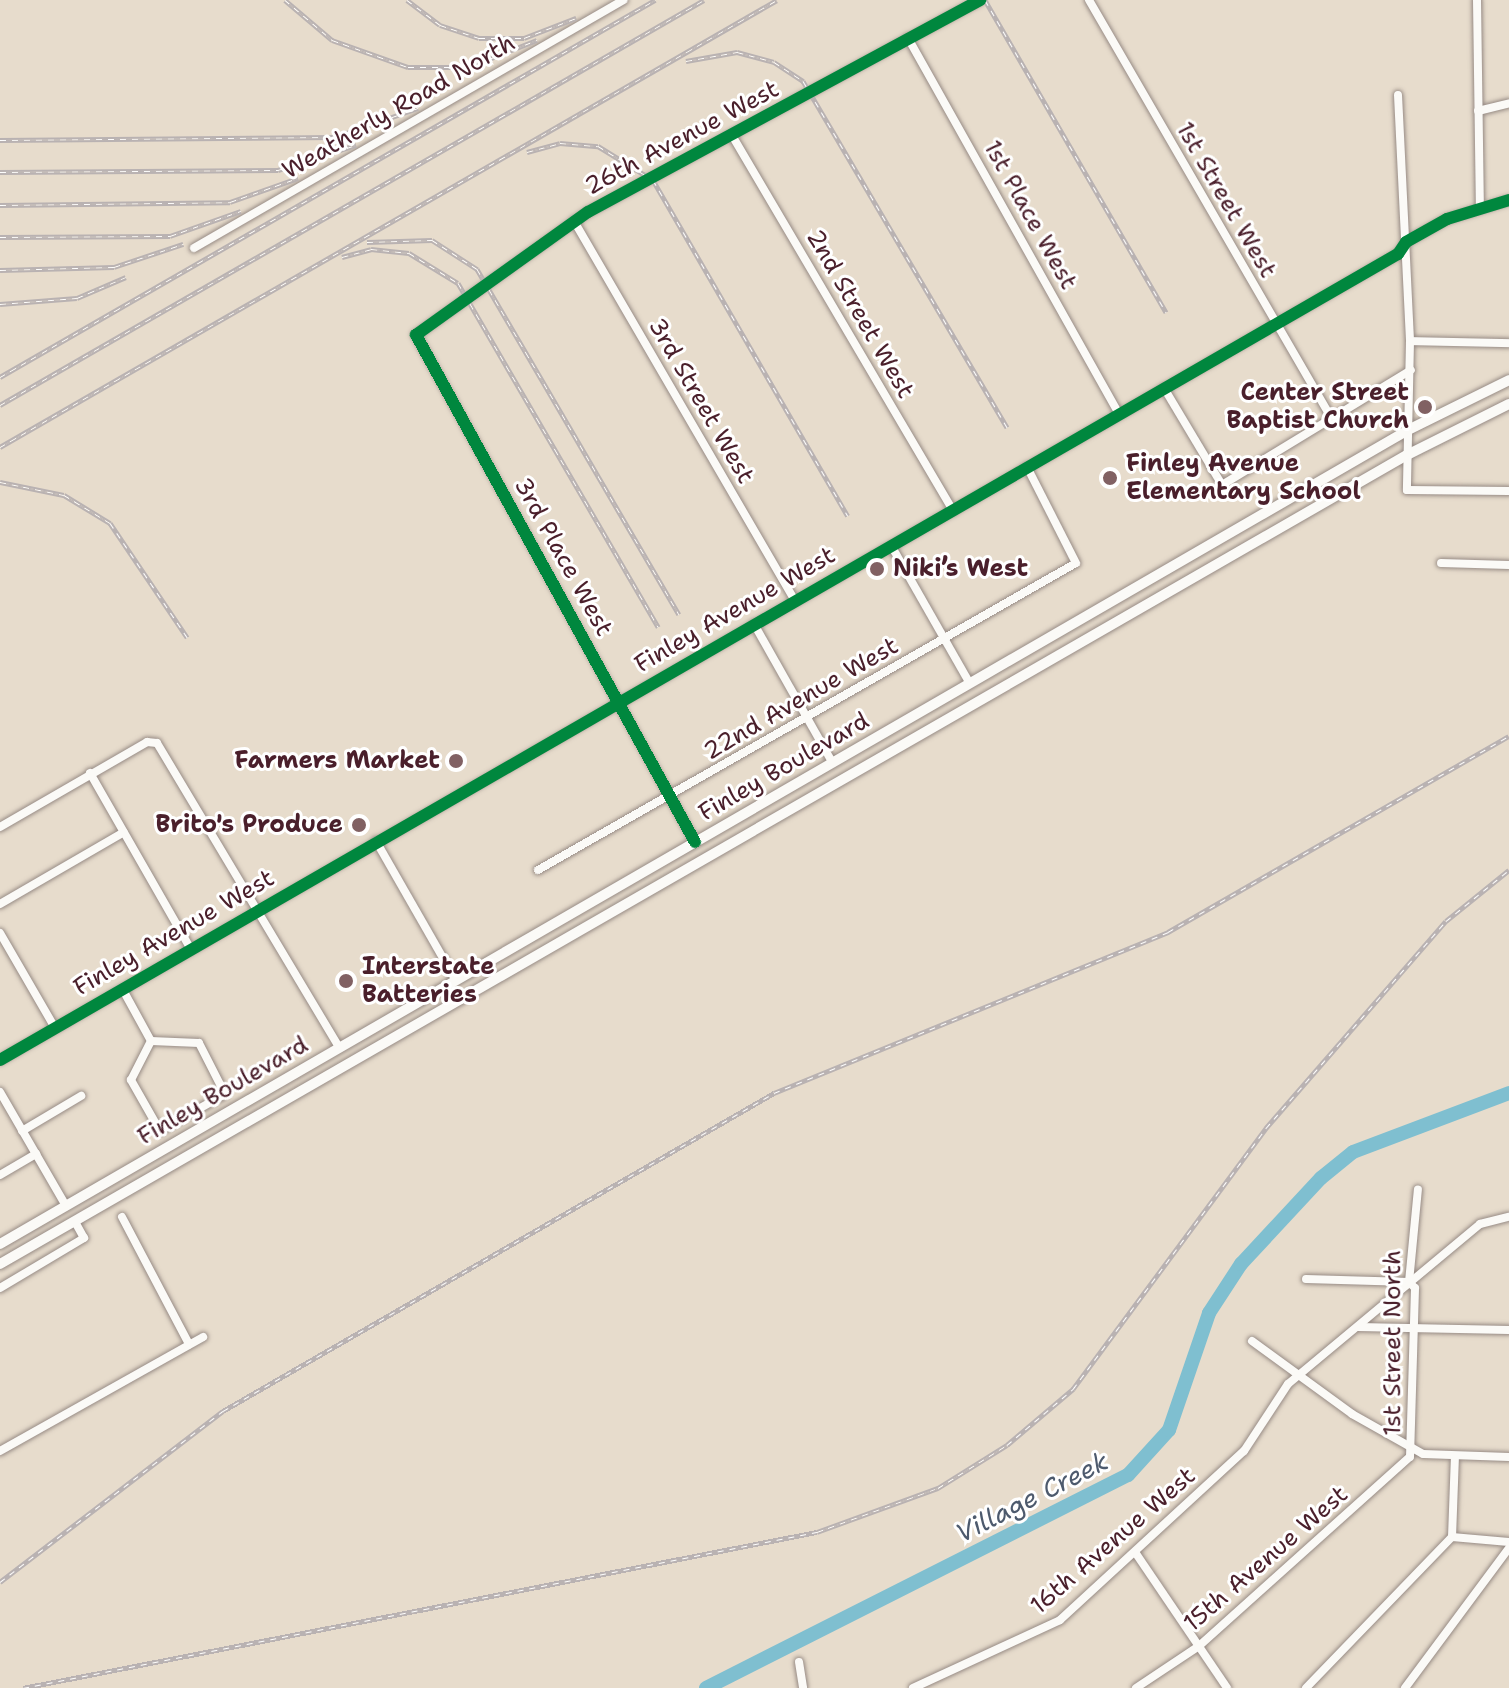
<!DOCTYPE html>
<meta charset="utf-8">
<style>
body{margin:0}
#map{position:relative;width:1509px;height:1688px;overflow:hidden;background:#e7dccc;font-family:"Shantell Sans",sans-serif}
div>[style]{position:absolute}
[style*='--x']{left:calc(var(--x)*1px);top:calc(var(--y)*1px);width:calc(var(--w)*1px);rotate:calc(var(--a)*1deg)}
.river>*{height:14px;margin:-7px;padding:0 7px;transform-origin:7px;border-radius:7px;background:#7fbfd0}
.roads{filter:drop-shadow(0 0 2px #978b85) drop-shadow(0 0 2px #978b85)}
.minor>*{height:8px;margin:-4px;padding:0 4px;transform-origin:4px;border-radius:4px;background:#fbfaf7}
.major>*{height:10px;margin:-5px;padding:0 5px;transform-origin:5px;border-radius:5px;background:#fbfaf7}
.rail>*{height:5px;margin-top:-2.5px;transform-origin:0;background:repeating-linear-gradient(90deg,#fff 0 6px,#b9b2b2 0 12px);box-sizing:border-box;border-block:2px solid #b9b2b2}
.cycleway>*{height:12px;margin:-6px;padding:0 6px;transform-origin:6px;border-radius:6px;background:#00873e}
.dots>*{width:22px;height:22px;translate:-50% -50%;box-sizing:border-box;border:4px solid #fff;border-radius:50%}
span{translate:-50% -50%;white-space:nowrap;text-align:center;line-height:1.15;-webkit-text-stroke:6px #fff;paint-order:stroke}
.street-label{font-size:24px;color:#4a1f2b}
.poi-label{font-size:24px;color:#4a1f2b;font-weight:700}
.right{translate:-100% -50%;text-align:right}
.left{translate:0 -50%;text-align:left}
.water-label{font-size:26px;color:#4d5a6d;font-style:italic}
</style>
<div id="map">
<div class="river">
<i style="--x:706;--y:1688;--w:473;--a:-26.8"></i>
<i style="--x:1128;--y:1475;--w:61;--a:-47.7"></i>
<i style="--x:1169;--y:1430;--w:124;--a:-71.1"></i>
<i style="--x:1209;--y:1313;--w:59;--a:-56.9"></i>
<i style="--x:1241;--y:1264;--w:117;--a:-47.1"></i>
<i style="--x:1321;--y:1178;--w:41;--a:-39.1"></i>
<i style="--x:1353;--y:1152;--w:167;--a:-20.7"></i>
</div>
<div class="roads">
<div class="minor">
<i style="--x:1089;--y:0;--w:483;--a:59.9"></i>
<i style="--x:1477;--y:0;--w:206;--a:89.2"></i>
<i style="--x:908;--y:38;--w:429;--a:60.7"></i>
<i style="--x:1398;--y:95;--w:246;--a:87.2"></i>
<i style="--x:1410;--y:341;--w:149;--a:91.2"></i>
<i style="--x:1407;--y:490;--w:102;--a:0.6"></i>
<i style="--x:1478;--y:111;--w:32;--a:-14"></i>
<i style="--x:733;--y:137;--w:434;--a:59.5"></i>
<i style="--x:574;--y:221;--w:439;--a:59.8"></i>
<i style="--x:194;--y:248;--w:496;--a:-30"></i>
<i style="--x:1410;--y:341;--w:99;--a:1.2"></i>
<i style="--x:1164;--y:388;--w:113;--a:59.1"></i>
<i style="--x:1222;--y:485;--w:221;--a:-31.3"></i>
<i style="--x:892;--y:547;--w:155;--a:60.3"></i>
<i style="--x:1441;--y:563;--w:68;--a:1.7"></i>
<i style="--x:754;--y:624;--w:159;--a:60.5"></i>
<i style="--x:90;--y:773;--w:203;--a:60.2"></i>
<i style="--x:0;--y:827;--w:170;--a:-30"></i>
<i style="--x:147;--y:742;--w:10;--a:6"></i>
<i style="--x:157;--y:743;--w:354;--a:59.1"></i>
<i style="--x:376;--y:841;--w:159;--a:60.2"></i>
<i style="--x:695;--y:842;--w:579;--a:-118.82"></i>
<i style="--x:416;--y:335;--w:211;--a:-35.6"></i>
<i style="--x:588;--y:212;--w:446;--a:-28.4"></i>
<i style="--x:538;--y:870;--w:619;--a:-29.71"></i>
<i style="--x:1076;--y:563;--w:108;--a:-117"></i>
<i style="--x:0;--y:904;--w:143;--a:-30.1"></i>
<i style="--x:0;--y:933;--w:110;--a:59.9"></i>
<i style="--x:123;--y:990;--w:58;--a:61.2"></i>
<i style="--x:151;--y:1041;--w:48;--a:2.4"></i>
<i style="--x:199;--y:1043;--w:57;--a:63"></i>
<i style="--x:225;--y:1094;--w:75;--a:150.4"></i>
<i style="--x:160;--y:1131;--w:59;--a:-119.6"></i>
<i style="--x:131;--y:1080;--w:44;--a:-62.9"></i>
<i style="--x:0;--y:1060;--w:1614;--a:-29.97"></i>
<i style="--x:1398;--y:254;--w:14;--a:-56"></i>
<i style="--x:1406;--y:242;--w:47;--a:-29.3"></i>
<i style="--x:1447;--y:219;--w:65;--a:-17"></i>
<i style="--x:0;--y:1092;--w:132;--a:59.9"></i>
<i style="--x:22;--y:1131;--w:69;--a:-30.7"></i>
<i style="--x:0;--y:1175;--w:42;--a:-30.3"></i>
<i style="--x:122;--y:1217;--w:144;--a:62.2"></i>
<i style="--x:1306;--y:1279;--w:103;--a:1.7"></i>
<i style="--x:0;--y:1288;--w:98;--a:-30.8"></i>
<i style="--x:84;--y:1238;--w:18;--a:-119"></i>
<i style="--x:1358;--y:1327;--w:151;--a:1.1"></i>
<i style="--x:1252;--y:1341;--w:124;--a:36.1"></i>
<i style="--x:1352;--y:1414;--w:81;--a:29.4"></i>
<i style="--x:1423;--y:1454;--w:86;--a:2"></i>
<i style="--x:0;--y:1451;--w:233;--a:-29.3"></i>
<i style="--x:1452;--y:1537;--w:81;--a:-87.9"></i>
<i style="--x:1452;--y:1537;--w:57;--a:5"></i>
<i style="--x:1135;--y:1552;--w:164;--a:55.9"></i>
<i style="--x:799;--y:1662;--w:26;--a:81"></i>
<i style="--x:913;--y:1688;--w:162;--a:-24.8"></i>
<i style="--x:1060;--y:1620;--w:250;--a:-42.6"></i>
<i style="--x:1244;--y:1451;--w:80;--a:-56.7"></i>
<i style="--x:1288;--y:1384;--w:250;--a:-39.8"></i>
<i style="--x:1480;--y:1224;--w:30;--a:-14"></i>
<i style="--x:1136;--y:1688;--w:76;--a:-33.7"></i>
<i style="--x:1199;--y:1646;--w:283;--a:-41.9"></i>
<i style="--x:1410;--y:1457;--w:169;--a:-88.3"></i>
<i style="--x:1415;--y:1288;--w:8;--a:-135"></i>
<i style="--x:1409;--y:1282;--w:93;--a:-84.5"></i>
<i style="--x:1306;--y:1688;--w:210;--a:-46"></i>
<i style="--x:1405;--y:1688;--w:174;--a:-53.4"></i>
</div>
<div class="major">
<i style="--x:0;--y:1244;--w:1626;--a:-30.03"></i>
<i style="--x:1408;--y:430;--w:113;--a:-26.3"></i>
<i style="--x:0;--y:1264;--w:1623;--a:-29.9"></i>
<i style="--x:1407;--y:455;--w:114;--a:-26.6"></i>
</div>
</div>
<div class="rail">
<i style="--x:285;--y:0;--w:62;--a:40.4"></i>
<i style="--x:332;--y:40;--w:81;--a:19.6"></i>
<i style="--x:408;--y:67;--w:61;--a:0"></i>
<i style="--x:469;--y:67;--w:73;--a:-21.7"></i>
<i style="--x:407;--y:0;--w:41;--a:37.1"></i>
<i style="--x:440;--y:25;--w:41;--a:18.4"></i>
<i style="--x:479;--y:38;--w:45;--a:0"></i>
<i style="--x:524;--y:38;--w:56;--a:-21"></i>
<i style="--x:985;--y:0;--w:361;--a:59.9"></i>
<i style="--x:686;--y:61;--w:52;--a:-10"></i>
<i style="--x:737;--y:52;--w:38;--a:15"></i>
<i style="--x:774;--y:62;--w:35;--a:33"></i>
<i style="--x:803;--y:81;--w:402;--a:59.5"></i>
<i style="--x:0;--y:140;--w:335;--a:-0.5"></i>
<i style="--x:335;--y:137;--w:88;--a:-19.3"></i>
<i style="--x:527;--y:152;--w:34;--a:-15"></i>
<i style="--x:560;--y:143;--w:38;--a:5"></i>
<i style="--x:598;--y:146;--w:65;--a:31.7"></i>
<i style="--x:653;--y:180;--w:388;--a:59.9"></i>
<i style="--x:0;--y:172;--w:278;--a:-0.4"></i>
<i style="--x:278;--y:170;--w:82;--a:-17.8"></i>
<i style="--x:0;--y:205;--w:230;--a:-0.7"></i>
<i style="--x:230;--y:202;--w:72;--a:-19.4"></i>
<i style="--x:0;--y:237;--w:170;--a:-0.3"></i>
<i style="--x:170;--y:236;--w:75;--a:-19.4"></i>
<i style="--x:367;--y:242;--w:65;--a:-1.8"></i>
<i style="--x:432;--y:240;--w:54;--a:32.8"></i>
<i style="--x:477;--y:269;--w:400;--a:59.7"></i>
<i style="--x:342;--y:257;--w:30;--a:-15"></i>
<i style="--x:371;--y:249;--w:38;--a:6"></i>
<i style="--x:409;--y:253;--w:57;--a:31.5"></i>
<i style="--x:458;--y:283;--w:398;--a:59.8"></i>
<i style="--x:0;--y:270;--w:114;--a:-1.5"></i>
<i style="--x:114;--y:267;--w:73;--a:-18.4"></i>
<i style="--x:0;--y:304;--w:77;--a:-4.5"></i>
<i style="--x:77;--y:298;--w:53;--a:-23.2"></i>
<i style="--x:0;--y:377;--w:756;--a:-29.92"></i>
<i style="--x:0;--y:405;--w:812;--a:-29.91"></i>
<i style="--x:0;--y:447;--w:896;--a:-29.91"></i>
<i style="--x:0;--y:482;--w:65;--a:11.5"></i>
<i style="--x:64;--y:495;--w:54;--a:31.3"></i>
<i style="--x:110;--y:523;--w:138;--a:56"></i>
<i style="--x:0;--y:1582;--w:281;--a:-37.5"></i>
<i style="--x:223;--y:1411;--w:636;--a:-29.99"></i>
<i style="--x:774;--y:1093;--w:426;--a:-22.2"></i>
<i style="--x:1168;--y:932;--w:393;--a:-29.9"></i>
<i style="--x:23;--y:1688;--w:809;--a:-11.12"></i>
<i style="--x:817;--y:1532;--w:129;--a:-20"></i>
<i style="--x:938;--y:1488;--w:81;--a:-31.9"></i>
<i style="--x:1007;--y:1445;--w:87;--a:-40.3"></i>
<i style="--x:1073;--y:1389;--w:325;--a:-53.5"></i>
<i style="--x:1266;--y:1128;--w:274;--a:-49"></i>
<i style="--x:1446;--y:921;--w:81;--a:-39"></i>
</div>
<div class="cycleway">
<i style="--x:695;--y:842;--w:579;--a:-118.82"></i>
<i style="--x:416;--y:335;--w:211;--a:-35.6"></i>
<i style="--x:588;--y:212;--w:446;--a:-28.4"></i>
<i style="--x:0;--y:1060;--w:1614;--a:-29.97"></i>
<i style="--x:1398;--y:254;--w:14;--a:-56"></i>
<i style="--x:1406;--y:242;--w:47;--a:-29.3"></i>
<i style="--x:1447;--y:219;--w:65;--a:-17"></i>
</div>
<div class="dots">
<i style="left:1425px;top:407px;background:#816163"></i>
<i style="left:1110px;top:478px;background:#816163"></i>
<i style="left:877px;top:569px;background:#816163"></i>
<i style="left:456px;top:761px;background:#816163"></i>
<i style="left:359px;top:825px;background:#816163"></i>
<i style="left:346px;top:981px;background:#816163"></i>
</div>
<div class="street-label">
<span style="left:399px;top:107px;rotate:-30deg">Weatherly Road North</span>
<span style="left:682px;top:138px;rotate:-28deg">26th Avenue West</span>
<span style="left:1226px;top:200px;rotate:60deg">1st Street West</span>
<span style="left:1030px;top:215px;rotate:61deg">1st Place West</span>
<span style="left:860px;top:314px;rotate:60deg">2nd Street West</span>
<span style="left:701px;top:401px;rotate:60deg">3rd Street West</span>
<span style="left:563px;top:557px;rotate:61deg">3rd Place West</span>
<span style="left:735px;top:610px;rotate:-30deg">Finley Avenue West</span>
<span style="left:801px;top:699px;rotate:-30deg">22nd Avenue West</span>
<span style="left:784px;top:767px;rotate:-30deg">Finley Boulevard</span>
<span style="left:174px;top:933px;rotate:-30deg">Finley Avenue West</span>
<span style="left:223px;top:1091px;rotate:-30deg">Finley Boulevard</span>
<span style="left:1393px;top:1343px;rotate:-90deg">1st Street North</span>
<span style="left:1113px;top:1541px;rotate:-41deg">16th Avenue West</span>
<span style="left:1266px;top:1559px;rotate:-41deg">15th Avenue West</span>
</div>
<div class="poi-label">
<span class="right" style="left:1409px;top:407px">Center Street<br>Baptist Church</span>
<span class="left" style="left:1126px;top:478px">Finley Avenue<br>Elementary School</span>
<span class="left" style="left:893px;top:569px">Niki’s West</span>
<span class="right" style="left:440px;top:761px">Farmers Market</span>
<span class="right" style="left:343px;top:825px">Brito's Produce</span>
<span class="left" style="left:362px;top:981px">Interstate<br>Batteries</span>
</div>
<div class="water-label">
<span style="left:1032px;top:1497px;rotate:-27deg">Village Creek</span>
</div>
</div>
